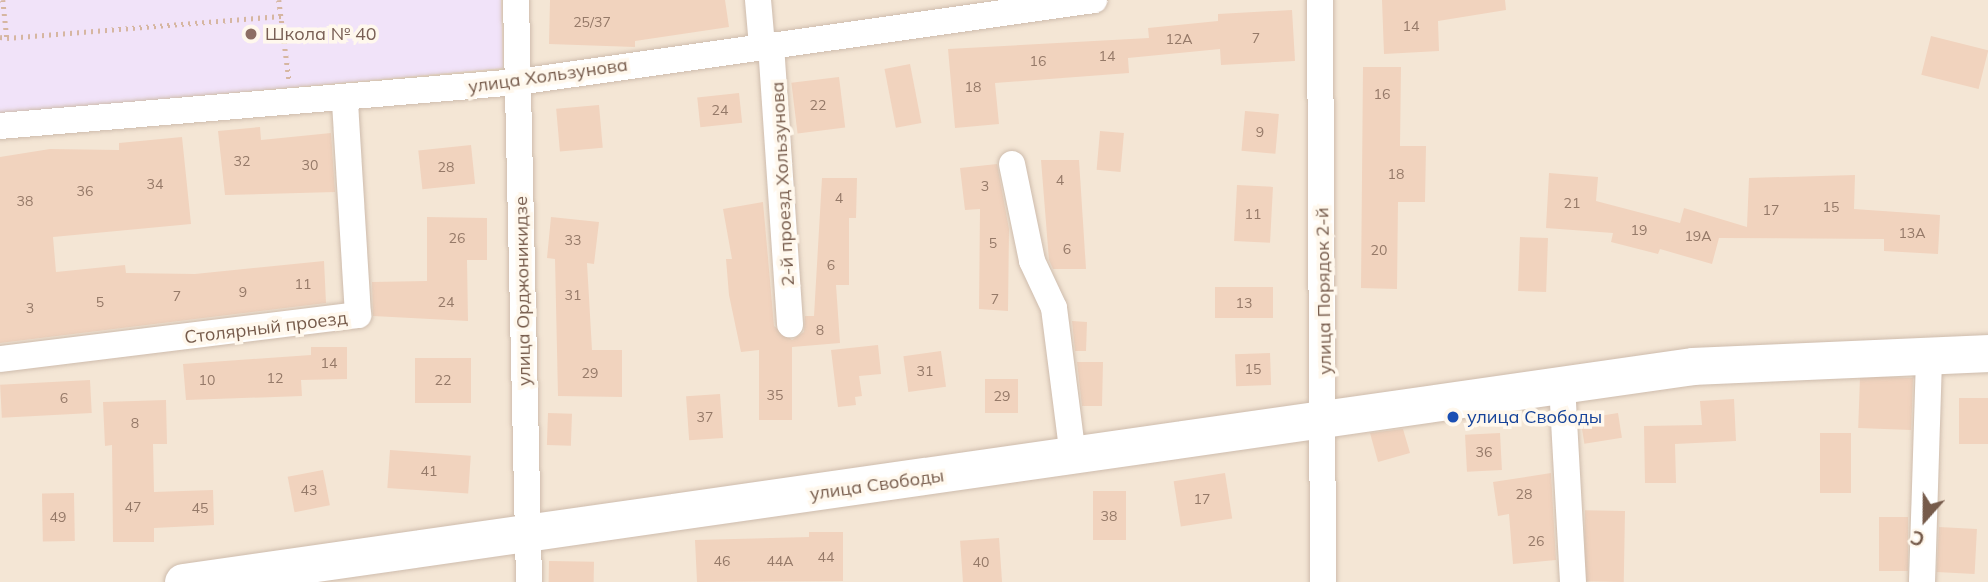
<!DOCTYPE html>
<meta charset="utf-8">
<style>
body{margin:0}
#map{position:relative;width:1988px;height:582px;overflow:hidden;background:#fcf4e7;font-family:Mulish,sans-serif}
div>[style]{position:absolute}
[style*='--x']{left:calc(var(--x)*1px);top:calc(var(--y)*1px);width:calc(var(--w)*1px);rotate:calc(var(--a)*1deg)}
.residential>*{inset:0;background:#f4e6d5;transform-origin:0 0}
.education>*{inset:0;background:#f1e3f9}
.building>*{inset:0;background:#f1d3be;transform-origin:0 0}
.path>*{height:4.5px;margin-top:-2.25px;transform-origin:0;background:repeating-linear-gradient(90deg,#d6b6a1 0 2px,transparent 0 7px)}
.roads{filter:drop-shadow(0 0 2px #cebcad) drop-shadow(0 0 2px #cebcad)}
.minor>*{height:26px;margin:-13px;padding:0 13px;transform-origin:13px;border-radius:13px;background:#fff}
.secondary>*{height:37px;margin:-18.5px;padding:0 18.5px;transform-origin:18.5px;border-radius:18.5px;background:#fff}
.dots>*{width:19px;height:19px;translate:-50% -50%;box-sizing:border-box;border:4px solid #fff8ed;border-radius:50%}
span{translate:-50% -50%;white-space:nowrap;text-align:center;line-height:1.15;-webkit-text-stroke:7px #fff8ed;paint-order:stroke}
.number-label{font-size:14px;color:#957968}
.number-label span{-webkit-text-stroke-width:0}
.education-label{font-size:18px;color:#785e54}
.left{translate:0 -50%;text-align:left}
.street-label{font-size:18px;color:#765b4b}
.transit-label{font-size:18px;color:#164399}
.north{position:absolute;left:1890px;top:484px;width:70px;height:70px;-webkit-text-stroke:5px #fff8ed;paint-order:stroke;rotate:201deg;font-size:19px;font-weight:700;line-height:28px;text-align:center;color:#765b4b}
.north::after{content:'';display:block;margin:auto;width:24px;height:32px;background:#765b4b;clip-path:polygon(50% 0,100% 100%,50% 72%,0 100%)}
</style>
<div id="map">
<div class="residential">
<i style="left:0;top:0;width:1988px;height:582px"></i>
</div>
<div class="education">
<i style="clip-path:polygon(0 0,501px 0,503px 68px,0 114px)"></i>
</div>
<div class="building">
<i style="clip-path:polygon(550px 0,725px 0,729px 27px,635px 41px,635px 47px,549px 44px)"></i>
<i style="clip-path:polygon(1382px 0,1505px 0,1506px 10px,1438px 21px,1439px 51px,1384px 54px)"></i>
<i style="clip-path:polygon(1292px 10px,1295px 61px,1221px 65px,1220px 49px,1128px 58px,1129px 73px,995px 83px,999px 124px,955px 128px,948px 49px,1149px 38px,1148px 28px,1218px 21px,1218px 14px)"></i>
<i style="left:1931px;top:36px;width:59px;height:40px;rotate:14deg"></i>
<i style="left:910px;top:64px;width:60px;height:26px;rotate:79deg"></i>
<i style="clip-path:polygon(1363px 67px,1401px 67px,1400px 146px,1426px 146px,1425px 202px,1398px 202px,1397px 289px,1361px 288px)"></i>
<i style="left:839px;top:77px;width:51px;height:48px;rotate:83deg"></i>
<i style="left:739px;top:93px;width:30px;height:42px;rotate:84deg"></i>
<i style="left:599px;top:105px;width:43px;height:43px;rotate:85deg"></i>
<i style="left:1245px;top:111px;width:34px;height:40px;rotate:5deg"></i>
<i style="clip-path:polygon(260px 127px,261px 140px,331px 133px,335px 192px,225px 195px,218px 131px)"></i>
<i style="left:1100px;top:131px;width:24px;height:39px;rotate:5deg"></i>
<i style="clip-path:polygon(182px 137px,191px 224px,53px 237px,56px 272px,125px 265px,126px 273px,195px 274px,324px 261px,326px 303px,0 343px,0 157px,50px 149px,119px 150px,119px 143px)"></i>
<i style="left:471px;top:145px;width:39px;height:53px;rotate:84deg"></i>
<i style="clip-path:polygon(1041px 160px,1079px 160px,1086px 269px,1053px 269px,1049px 260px)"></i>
<i style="clip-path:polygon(997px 164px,1009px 229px,1008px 311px,979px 309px,980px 209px,965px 210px,960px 168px)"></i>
<i style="clip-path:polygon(1549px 173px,1598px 177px,1596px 201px,1680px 223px,1684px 208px,1747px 227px,1749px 178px,1855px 175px,1854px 209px,1940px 215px,1938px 254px,1884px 251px,1884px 239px,1719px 238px,1712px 264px,1660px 249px,1658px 254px,1611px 242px,1613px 233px,1546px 228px)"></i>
<i style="clip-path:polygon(822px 178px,857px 178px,856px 218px,849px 218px,849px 285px,836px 285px,840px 343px,792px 347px,792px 420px,759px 420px,759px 350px,741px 352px,729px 295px,726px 259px,732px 259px,723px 209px,763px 202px,774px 326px,792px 340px,804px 332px,805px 316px,814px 316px)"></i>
<i style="left:1237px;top:185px;width:36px;height:56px;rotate:3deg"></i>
<i style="clip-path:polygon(427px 217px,487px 218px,487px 260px,467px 260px,468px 321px,373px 316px,372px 282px,427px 281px)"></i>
<i style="clip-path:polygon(551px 217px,599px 222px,594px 264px,587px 263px,592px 350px,622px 350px,622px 397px,558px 396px,555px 259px,547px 258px)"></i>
<i style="left:1520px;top:237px;width:28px;height:54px;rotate:2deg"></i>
<i style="left:1215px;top:287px;width:58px;height:31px"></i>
<i style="clip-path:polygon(1072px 321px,1087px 322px,1086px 351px,1075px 351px)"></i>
<i style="clip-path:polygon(878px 345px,881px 374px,859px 376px,862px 396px,855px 397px,856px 405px,838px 407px,831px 350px)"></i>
<i style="clip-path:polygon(311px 347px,347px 347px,347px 379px,301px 380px,302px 396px,186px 400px,183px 364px,311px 355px)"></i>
<i style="left:941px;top:351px;width:36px;height:38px;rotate:82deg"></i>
<i style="left:1270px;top:353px;width:32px;height:35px;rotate:88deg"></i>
<i style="left:415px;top:358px;width:56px;height:45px"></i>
<i style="clip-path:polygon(1077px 362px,1103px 362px,1102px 406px,1082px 406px)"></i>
<i style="left:1913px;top:378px;width:52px;height:53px;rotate:92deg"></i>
<i style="left:985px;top:379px;width:33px;height:34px"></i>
<i style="left:90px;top:380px;width:33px;height:90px;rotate:87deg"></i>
<i style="left:720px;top:394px;width:44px;height:34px;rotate:86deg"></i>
<i style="left:1959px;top:398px;width:29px;height:46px"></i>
<i style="clip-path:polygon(1734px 399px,1736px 441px,1675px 444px,1676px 483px,1645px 483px,1644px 426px,1702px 425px,1700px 401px)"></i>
<i style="clip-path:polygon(166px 400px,167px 444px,153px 444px,154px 492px,213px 490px,214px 525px,154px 528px,154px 542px,113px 542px,112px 445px,105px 446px,103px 402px)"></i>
<i style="left:548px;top:413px;width:24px;height:32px;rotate:2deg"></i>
<i style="left:1618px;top:413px;width:25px;height:38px;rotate:81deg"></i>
<i style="clip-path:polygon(1403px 429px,1410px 453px,1378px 462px,1370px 433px)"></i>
<i style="left:1500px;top:433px;width:37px;height:35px;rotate:87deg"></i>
<i style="left:1820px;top:433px;width:31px;height:60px"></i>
<i style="left:390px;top:450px;width:81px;height:38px;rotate:4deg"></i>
<i style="left:323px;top:470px;width:36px;height:36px;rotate:79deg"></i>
<i style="left:1225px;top:473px;width:46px;height:52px;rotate:81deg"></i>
<i style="clip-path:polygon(1551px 473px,1556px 560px,1513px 564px,1509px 514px,1498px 516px,1493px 482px)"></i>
<i style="left:1093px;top:491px;width:33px;height:49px"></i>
<i style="left:74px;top:493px;width:48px;height:32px;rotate:89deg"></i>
<i style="left:1625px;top:511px;width:71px;height:40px;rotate:91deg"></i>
<i style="left:1879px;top:517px;width:29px;height:54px"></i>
<i style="left:1939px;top:527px;width:38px;height:45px;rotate:3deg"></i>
<i style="clip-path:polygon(809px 532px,843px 532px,843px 581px,697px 582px,695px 540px,809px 537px)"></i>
<i style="left:999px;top:538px;width:44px;height:39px;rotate:86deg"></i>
<i style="left:549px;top:561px;width:45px;height:21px;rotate:1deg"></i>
</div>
<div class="path">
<i style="--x:3;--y:0;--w:38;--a:84"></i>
<i style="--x:7;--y:38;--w:275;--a:-4.6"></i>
<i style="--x:279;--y:0;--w:80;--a:82.8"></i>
<i style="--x:0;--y:37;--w:7;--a:8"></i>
</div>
<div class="roads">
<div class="minor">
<i style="--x:516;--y:0;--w:582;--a:88.72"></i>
<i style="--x:758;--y:0;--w:46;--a:85"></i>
<i style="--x:1320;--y:0;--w:582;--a:89.7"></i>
<i style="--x:771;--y:45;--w:280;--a:86.1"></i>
<i style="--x:0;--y:126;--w:520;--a:-4.86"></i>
<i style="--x:518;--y:82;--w:582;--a:-8.1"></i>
<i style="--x:1012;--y:164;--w:99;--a:78.3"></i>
<i style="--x:1032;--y:261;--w:52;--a:64.9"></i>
<i style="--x:1054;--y:308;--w:149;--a:82.7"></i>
<i style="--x:0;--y:359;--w:361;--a:-7"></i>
<i style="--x:358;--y:315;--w:215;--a:-93.5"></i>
<i style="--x:1562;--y:385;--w:197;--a:86.8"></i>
<i style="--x:1922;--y:582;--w:227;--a:-88.2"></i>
</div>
<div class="secondary">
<i style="--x:183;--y:582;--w:1525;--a:-8.14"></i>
<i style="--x:1693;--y:366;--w:295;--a:-2.5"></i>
</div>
</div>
<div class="dots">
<i style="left:251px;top:34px;background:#8d6e63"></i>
<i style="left:1453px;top:417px;background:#1a4fb4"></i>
</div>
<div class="number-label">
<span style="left:592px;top:22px">25/37</span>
<span style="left:1411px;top:26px">14</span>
<span style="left:1256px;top:38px">7</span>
<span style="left:1179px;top:39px">12А</span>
<span style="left:1107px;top:56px">14</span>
<span style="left:1038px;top:61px">16</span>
<span style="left:973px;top:87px">18</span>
<span style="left:1382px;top:94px">16</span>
<span style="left:818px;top:105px">22</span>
<span style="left:720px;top:110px">24</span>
<span style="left:1260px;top:132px">9</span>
<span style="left:242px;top:161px">32</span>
<span style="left:310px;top:165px">30</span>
<span style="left:446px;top:167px">28</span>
<span style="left:1396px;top:174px">18</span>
<span style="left:1060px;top:180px">4</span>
<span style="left:155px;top:184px">34</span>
<span style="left:985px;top:186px">3</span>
<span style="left:85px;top:191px">36</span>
<span style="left:839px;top:198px">4</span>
<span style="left:25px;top:201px">38</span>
<span style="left:1572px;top:203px">21</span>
<span style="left:1831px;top:207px">15</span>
<span style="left:1771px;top:210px">17</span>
<span style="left:1253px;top:214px">11</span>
<span style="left:1639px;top:230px">19</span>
<span style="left:1912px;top:233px">13А</span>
<span style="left:1698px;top:236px">19А</span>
<span style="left:457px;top:238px">26</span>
<span style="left:573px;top:240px">33</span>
<span style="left:993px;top:243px">5</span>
<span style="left:1067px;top:249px">6</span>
<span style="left:1379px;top:250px">20</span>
<span style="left:831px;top:265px">6</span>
<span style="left:303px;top:284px">11</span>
<span style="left:243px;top:292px">9</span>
<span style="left:573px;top:295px">31</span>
<span style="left:177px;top:296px">7</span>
<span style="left:995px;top:299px">7</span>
<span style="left:100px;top:302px">5</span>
<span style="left:446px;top:302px">24</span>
<span style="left:1244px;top:303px">13</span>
<span style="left:30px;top:308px">3</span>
<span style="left:820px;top:330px">8</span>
<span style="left:329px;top:363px">14</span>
<span style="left:1253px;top:369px">15</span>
<span style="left:925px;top:371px">31</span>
<span style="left:590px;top:373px">29</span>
<span style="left:275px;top:378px">12</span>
<span style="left:207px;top:380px">10</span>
<span style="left:443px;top:380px">22</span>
<span style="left:775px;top:395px">35</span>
<span style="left:1002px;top:396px">29</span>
<span style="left:64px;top:398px">6</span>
<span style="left:705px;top:417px">37</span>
<span style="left:135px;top:423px">8</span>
<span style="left:1484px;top:452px">36</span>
<span style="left:429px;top:471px">41</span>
<span style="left:309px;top:490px">43</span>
<span style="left:1524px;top:494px">28</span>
<span style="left:1202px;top:499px">17</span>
<span style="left:133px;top:507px">47</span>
<span style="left:200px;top:508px">45</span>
<span style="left:1109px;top:516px">38</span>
<span style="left:58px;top:517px">49</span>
<span style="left:1536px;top:541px">26</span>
<span style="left:826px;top:557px">44</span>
<span style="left:722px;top:561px">46</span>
<span style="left:780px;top:561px">44А</span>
<span style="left:981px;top:562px">40</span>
</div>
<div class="education-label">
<span class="left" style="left:265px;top:34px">Школа № 40</span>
</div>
<div class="street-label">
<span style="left:548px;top:76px;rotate:-8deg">улица Хользунова</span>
<span style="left:783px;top:184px;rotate:-93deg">2-й проезд Хользунова</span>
<span style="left:523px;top:291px;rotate:-91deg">улица Орджоникидзе</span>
<span style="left:1324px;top:291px;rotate:-91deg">улица Порядок 2-й</span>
<span style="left:266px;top:328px;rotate:-7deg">Столярный проезд</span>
<span style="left:877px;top:485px;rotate:-8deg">улица Свободы</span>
</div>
<div class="transit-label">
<span class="left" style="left:1467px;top:417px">улица Свободы</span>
</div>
<div class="north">С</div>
</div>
